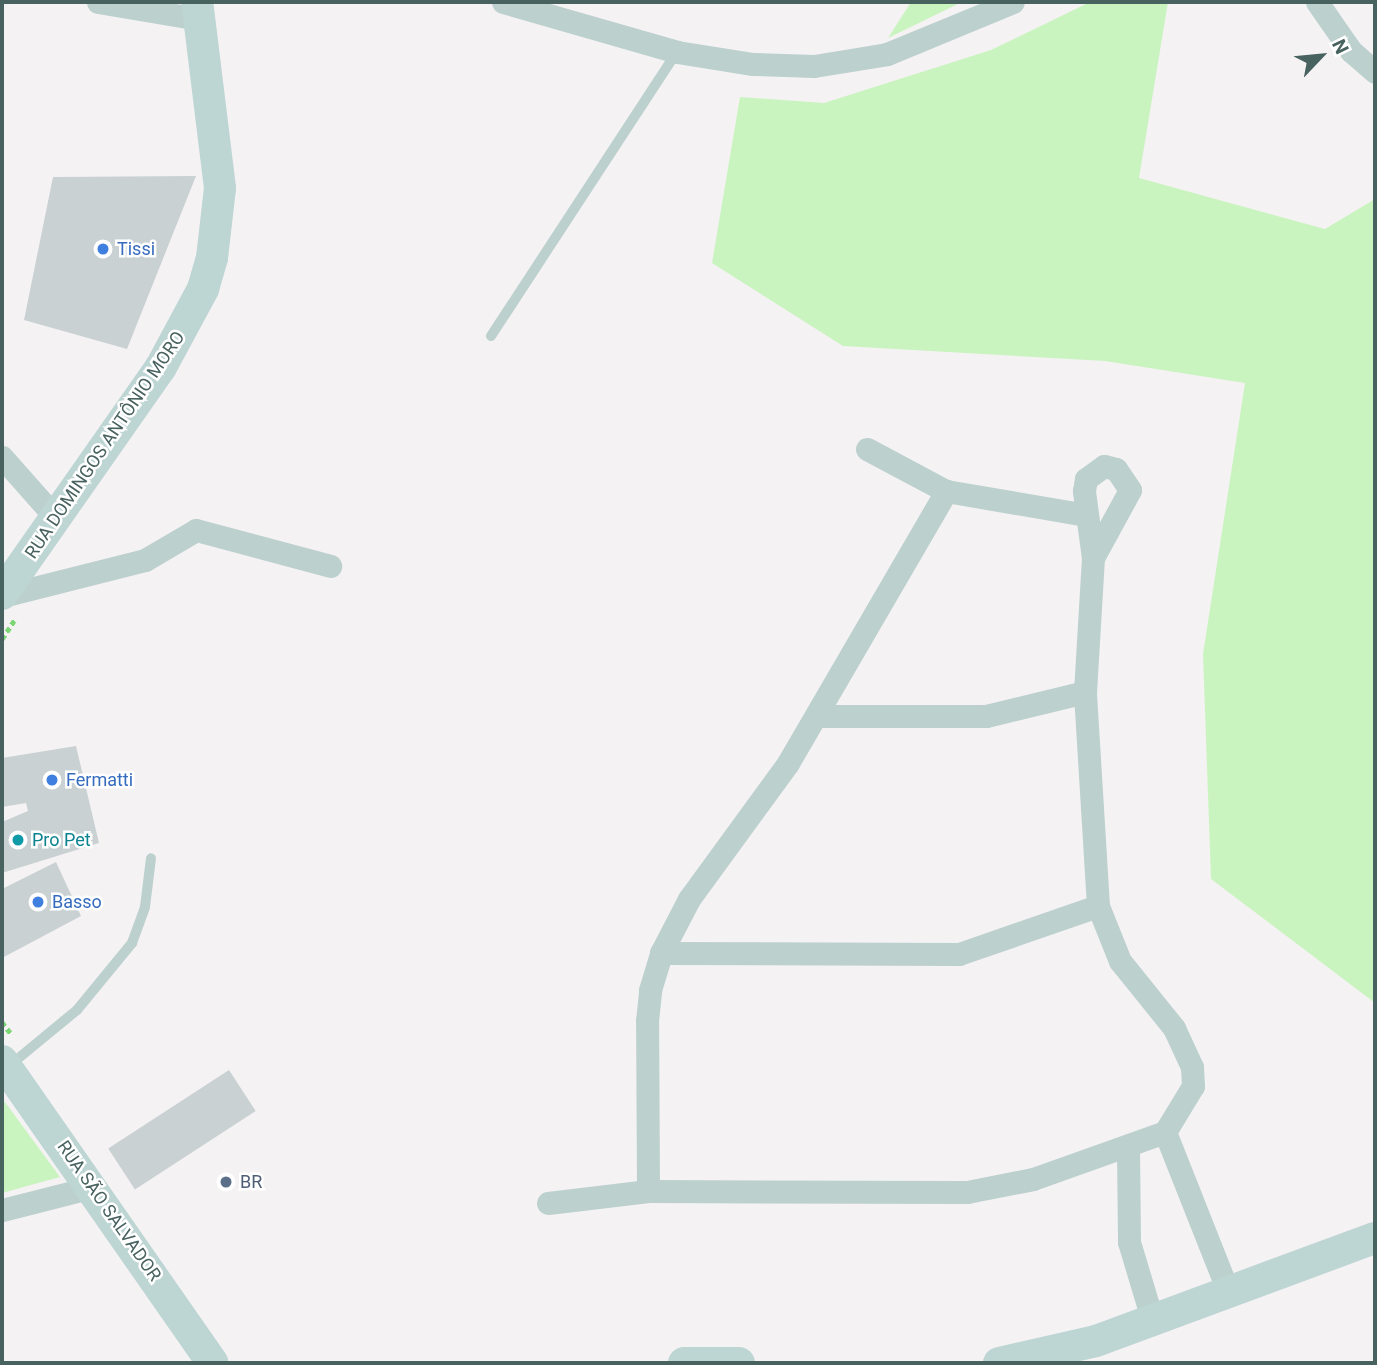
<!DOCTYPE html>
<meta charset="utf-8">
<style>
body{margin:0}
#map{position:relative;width:1377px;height:1365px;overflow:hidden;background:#f5f2f4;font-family:Roboto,sans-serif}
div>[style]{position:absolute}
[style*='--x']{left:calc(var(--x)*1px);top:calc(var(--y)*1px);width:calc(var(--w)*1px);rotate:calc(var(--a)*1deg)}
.green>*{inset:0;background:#caf4bf}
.building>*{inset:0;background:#c9d1d2;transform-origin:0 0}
.path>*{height:4.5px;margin-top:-2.25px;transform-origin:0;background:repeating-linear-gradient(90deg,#7bd673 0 5px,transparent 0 8.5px)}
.lane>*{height:10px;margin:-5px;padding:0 5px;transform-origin:5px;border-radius:5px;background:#bcd0cd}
.street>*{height:23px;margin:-11.5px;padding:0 11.5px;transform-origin:11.5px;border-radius:11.5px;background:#bcd0cd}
.secondary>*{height:32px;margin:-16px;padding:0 16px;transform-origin:16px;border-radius:16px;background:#bdd5d3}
.dots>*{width:19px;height:19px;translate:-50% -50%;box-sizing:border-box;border:4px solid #fff;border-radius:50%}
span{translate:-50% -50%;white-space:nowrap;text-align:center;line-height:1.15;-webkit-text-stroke:5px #fff;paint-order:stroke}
.shop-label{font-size:18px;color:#366cbe}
.left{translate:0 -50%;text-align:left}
.street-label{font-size:18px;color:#48625f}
.culture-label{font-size:18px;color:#0d838f}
.service-label{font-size:18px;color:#4e5e75}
.frame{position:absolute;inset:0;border:4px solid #48625f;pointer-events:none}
.north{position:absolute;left:1286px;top:21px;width:70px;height:70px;-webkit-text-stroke:5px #fff;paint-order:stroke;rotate:64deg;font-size:19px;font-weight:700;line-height:28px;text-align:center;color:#48625f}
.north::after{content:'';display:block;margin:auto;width:24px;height:32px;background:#48625f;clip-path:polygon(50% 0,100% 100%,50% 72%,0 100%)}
</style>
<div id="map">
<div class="green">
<i style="clip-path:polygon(911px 2px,962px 2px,888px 38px)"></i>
<i style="clip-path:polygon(1090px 2px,1168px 2px,1139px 178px,1325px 229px,1375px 199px,1375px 1003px,1211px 879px,1203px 654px,1245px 383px,1105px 361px,843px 346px,712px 263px,740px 97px,824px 103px,991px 50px)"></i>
<i style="clip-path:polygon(2px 1098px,60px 1177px,2px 1193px)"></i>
</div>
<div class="building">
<i style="clip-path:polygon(196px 176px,127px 349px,24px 320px,53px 177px)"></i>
<i style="clip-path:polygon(76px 746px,99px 843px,2px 873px,2px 822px,28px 811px,26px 803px,2px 807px,2px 758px)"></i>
<i style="clip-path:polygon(56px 862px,81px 916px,2px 958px,2px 889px)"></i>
<i style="left:229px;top:1070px;width:49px;height:144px;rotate:57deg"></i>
</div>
<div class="path">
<i style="--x:2;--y:639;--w:24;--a:-57"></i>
<i style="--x:2;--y:1022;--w:16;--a:52"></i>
</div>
<div class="lane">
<i style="--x:491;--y:336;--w:339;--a:-56.8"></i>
<i style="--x:9;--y:1066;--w:88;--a:-39.5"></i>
<i style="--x:77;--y:1010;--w:87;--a:-50.6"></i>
<i style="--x:132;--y:943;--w:38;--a:-70"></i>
<i style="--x:145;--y:907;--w:49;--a:-83"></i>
</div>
<div class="street">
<i style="--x:98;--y:2;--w:102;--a:9.6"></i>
<i style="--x:503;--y:2;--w:181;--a:16"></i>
<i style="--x:677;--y:52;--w:77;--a:9"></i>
<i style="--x:753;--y:64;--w:61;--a:1.9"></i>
<i style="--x:814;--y:66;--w:74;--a:-9.3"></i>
<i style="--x:887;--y:54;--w:136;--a:-22.4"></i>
<i style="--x:1317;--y:2;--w:60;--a:55.2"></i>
<i style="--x:1351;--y:51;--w:32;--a:41"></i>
<i style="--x:867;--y:449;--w:89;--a:28"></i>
<i style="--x:946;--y:491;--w:143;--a:9.7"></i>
<i style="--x:2;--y:457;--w:81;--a:48.5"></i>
<i style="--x:2;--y:596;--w:147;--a:-14.1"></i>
<i style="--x:145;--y:560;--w:59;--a:-30.5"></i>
<i style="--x:196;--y:530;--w:139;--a:15"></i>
<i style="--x:816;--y:716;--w:170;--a:0"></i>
<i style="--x:986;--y:716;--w:102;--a:-13.6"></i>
<i style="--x:661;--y:953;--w:298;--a:0.2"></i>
<i style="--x:959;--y:954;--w:147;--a:-19.1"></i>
<i style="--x:1165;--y:1132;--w:174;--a:68.4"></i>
<i style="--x:1128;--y:1146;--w:96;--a:89.4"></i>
<i style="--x:1129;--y:1242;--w:84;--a:73.3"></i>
<i style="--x:648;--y:1191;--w:170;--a:-90.3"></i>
<i style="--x:647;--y:1021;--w:31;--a:-84"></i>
<i style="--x:650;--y:990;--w:39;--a:-73"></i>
<i style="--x:661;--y:953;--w:61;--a:-62.6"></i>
<i style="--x:689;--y:899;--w:168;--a:-53.9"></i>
<i style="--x:788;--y:763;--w:315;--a:-59.8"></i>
<i style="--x:548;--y:1203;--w:101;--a:-6.8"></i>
<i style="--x:648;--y:1191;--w:319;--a:0.2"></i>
<i style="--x:967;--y:1192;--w:67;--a:-11.1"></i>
<i style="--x:1033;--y:1179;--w:140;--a:-19.6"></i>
<i style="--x:1165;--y:1132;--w:54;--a:-58.7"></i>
<i style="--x:1193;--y:1086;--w:19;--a:-93"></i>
<i style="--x:1192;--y:1067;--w:43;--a:-114.8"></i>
<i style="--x:1174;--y:1028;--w:86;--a:-128.9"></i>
<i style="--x:1120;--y:961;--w:59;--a:-111.8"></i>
<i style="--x:1098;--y:906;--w:214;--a:-93.5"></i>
<i style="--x:1085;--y:692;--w:134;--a:-86.6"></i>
<i style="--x:1093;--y:558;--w:68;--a:-97.7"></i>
<i style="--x:1084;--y:491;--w:12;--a:-81"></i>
<i style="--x:1086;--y:479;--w:22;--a:-36"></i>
<i style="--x:1104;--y:466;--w:12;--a:14"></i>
<i style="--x:1116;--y:469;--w:25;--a:56"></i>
<i style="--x:1130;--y:490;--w:77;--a:118.6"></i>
<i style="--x:2;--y:1210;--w:93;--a:-14.3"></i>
</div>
<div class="secondary">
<i style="--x:2;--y:594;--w:277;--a:-55"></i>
<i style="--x:161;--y:367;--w:89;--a:-61.7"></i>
<i style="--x:203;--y:289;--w:32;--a:-74"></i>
<i style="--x:212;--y:258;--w:70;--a:-83.5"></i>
<i style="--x:220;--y:188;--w:187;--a:-97"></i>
<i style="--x:2;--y:1061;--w:368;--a:55.1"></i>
<i style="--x:684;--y:1363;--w:55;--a:0"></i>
<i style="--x:999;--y:1363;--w:99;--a:-12.8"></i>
<i style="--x:1096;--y:1341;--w:297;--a:-20.3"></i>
</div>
<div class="dots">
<i style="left:103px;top:249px;background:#3f7fe0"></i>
<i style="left:52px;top:780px;background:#3f7fe0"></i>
<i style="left:18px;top:840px;background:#0f9aa8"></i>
<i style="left:38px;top:902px;background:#3f7fe0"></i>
<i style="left:226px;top:1182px;background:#5c6f8a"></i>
</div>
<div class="shop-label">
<span class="left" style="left:117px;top:249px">Tissi</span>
<span class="left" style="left:66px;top:780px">Fermatti</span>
<span class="left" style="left:52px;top:902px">Basso</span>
</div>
<div class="street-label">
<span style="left:105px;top:445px;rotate:-56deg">RUA DOMINGOS ANTÔNIO MORO</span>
<span style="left:109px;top:1211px;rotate:55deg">RUA SÃO SALVADOR</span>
</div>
<div class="culture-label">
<span class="left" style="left:32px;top:840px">Pro Pet</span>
</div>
<div class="service-label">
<span class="left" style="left:240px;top:1182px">BR</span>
</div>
<div class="frame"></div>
<div class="north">N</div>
</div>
